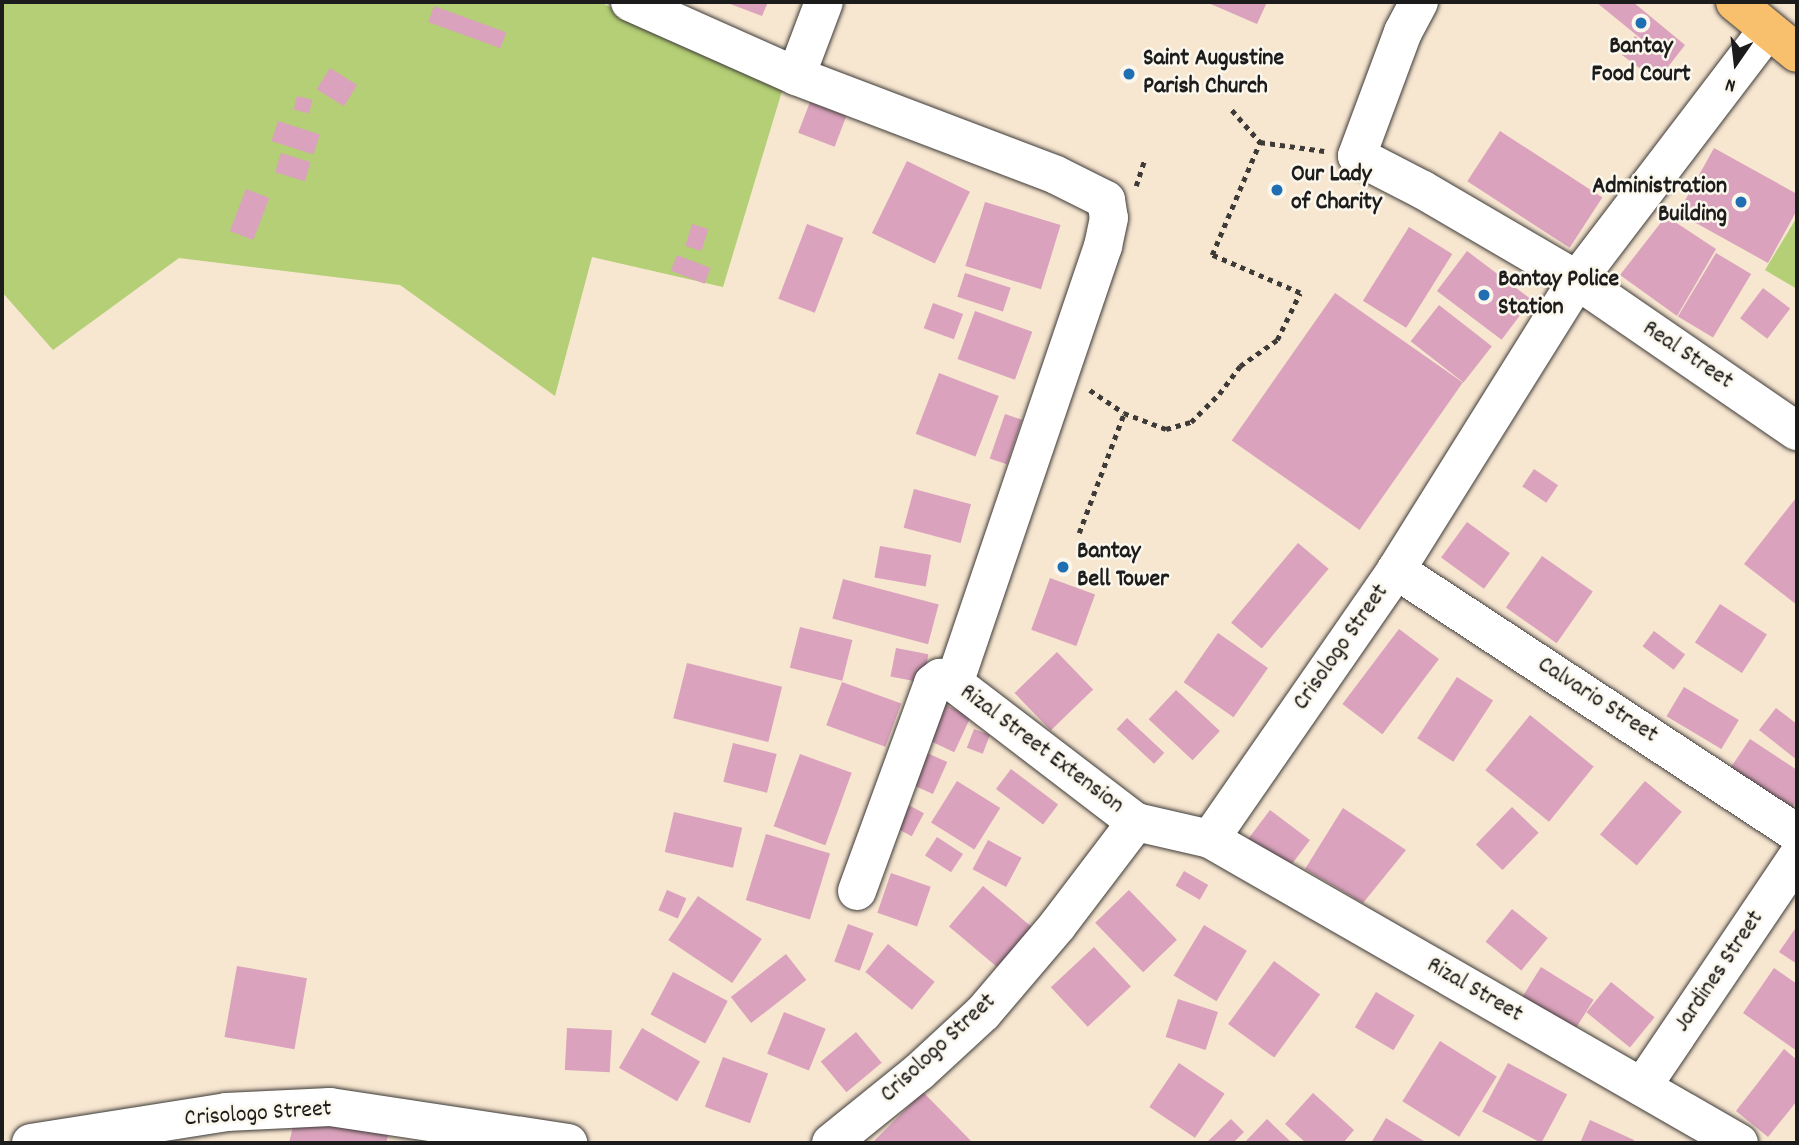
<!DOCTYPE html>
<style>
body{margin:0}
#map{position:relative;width:1799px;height:1145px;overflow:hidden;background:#f7e6d0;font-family:Dekko,sans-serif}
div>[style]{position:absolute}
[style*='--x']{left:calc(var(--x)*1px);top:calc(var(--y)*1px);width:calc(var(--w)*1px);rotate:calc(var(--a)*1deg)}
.green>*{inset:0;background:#b4cf75}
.building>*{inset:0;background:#daa2bc;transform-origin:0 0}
.path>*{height:4.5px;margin-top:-2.25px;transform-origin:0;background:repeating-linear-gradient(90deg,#3d3a37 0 5px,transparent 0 10px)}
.roads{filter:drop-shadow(0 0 2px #3d3a37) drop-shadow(0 0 2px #3d3a37)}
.minor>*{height:38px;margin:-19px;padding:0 19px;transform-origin:19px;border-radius:19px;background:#fff}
.highway>*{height:38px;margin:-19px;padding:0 19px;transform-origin:19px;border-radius:19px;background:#f8bf6c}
.dots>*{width:19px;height:19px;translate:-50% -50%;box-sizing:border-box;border:4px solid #fbf7ec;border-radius:50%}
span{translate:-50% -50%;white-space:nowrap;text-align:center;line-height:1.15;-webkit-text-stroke:5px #fbf7ec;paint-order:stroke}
.poi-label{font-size:24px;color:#1c1c1c;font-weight:700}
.left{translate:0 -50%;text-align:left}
.right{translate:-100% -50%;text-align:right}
.street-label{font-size:24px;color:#1c1c1c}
.frame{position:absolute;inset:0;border:4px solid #1c1c1c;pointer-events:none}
.north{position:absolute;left:1701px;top:28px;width:70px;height:70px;-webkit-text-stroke:5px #fbf7ec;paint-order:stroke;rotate:194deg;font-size:19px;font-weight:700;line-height:28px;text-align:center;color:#1c1c1c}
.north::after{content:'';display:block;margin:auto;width:24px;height:32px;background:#1c1c1c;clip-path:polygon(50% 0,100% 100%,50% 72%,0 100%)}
</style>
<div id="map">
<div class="green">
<i style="clip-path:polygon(2px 2px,600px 2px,782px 91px,723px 287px,592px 257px,555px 396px,400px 285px,179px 258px,53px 350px,2px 292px)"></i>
<i style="clip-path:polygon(1797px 217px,1797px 289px,1765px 270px)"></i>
</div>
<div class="building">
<i style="clip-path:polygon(725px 2px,768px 2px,762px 16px)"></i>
<i style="clip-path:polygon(1206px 2px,1267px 2px,1257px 24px)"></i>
<i style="clip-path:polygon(1596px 2px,1633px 2px,1685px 45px,1657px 81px,1622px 55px,1635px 36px,1656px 51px)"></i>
<i style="left:434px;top:6px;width:77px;height:17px;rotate:20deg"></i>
<i style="left:330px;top:68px;width:32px;height:25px;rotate:32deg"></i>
<i style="left:297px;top:96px;width:16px;height:14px;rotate:14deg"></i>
<i style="left:810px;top:102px;width:39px;height:33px;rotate:21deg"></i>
<i style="left:278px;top:121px;width:44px;height:21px;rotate:18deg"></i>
<i style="left:1500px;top:131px;width:122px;height:60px;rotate:33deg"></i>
<i style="clip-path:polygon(1714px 148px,1797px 194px,1797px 210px,1768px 263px,1678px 213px)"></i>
<i style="left:281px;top:153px;width:31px;height:20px;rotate:17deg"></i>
<i style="left:907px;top:161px;width:70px;height:80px;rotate:26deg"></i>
<i style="left:246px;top:189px;width:25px;height:45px;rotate:21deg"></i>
<i style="left:985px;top:202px;width:79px;height:67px;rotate:17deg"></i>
<i style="clip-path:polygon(1666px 216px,1716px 249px,1677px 316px,1620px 275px)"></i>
<i style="left:692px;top:224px;width:17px;height:23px;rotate:17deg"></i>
<i style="left:807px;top:224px;width:39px;height:80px;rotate:21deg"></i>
<i style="left:1409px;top:227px;width:51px;height:87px;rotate:32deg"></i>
<i style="left:1467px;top:251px;width:81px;height:50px;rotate:37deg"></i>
<i style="left:1716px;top:253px;width:41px;height:74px;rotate:31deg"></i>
<i style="left:677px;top:255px;width:36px;height:17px;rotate:21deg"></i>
<i style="left:965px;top:273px;width:48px;height:25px;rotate:18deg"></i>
<i style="left:1763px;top:288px;width:34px;height:38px;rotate:37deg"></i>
<i style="left:1335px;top:293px;width:156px;height:180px;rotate:35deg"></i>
<i style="left:933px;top:303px;width:32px;height:27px;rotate:20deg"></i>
<i style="left:1439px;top:305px;width:67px;height:46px;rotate:38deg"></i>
<i style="left:975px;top:311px;width:61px;height:51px;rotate:20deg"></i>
<i style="left:939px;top:373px;width:64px;height:65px;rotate:21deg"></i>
<i style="left:1005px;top:414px;width:18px;height:47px;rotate:19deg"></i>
<i style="left:1534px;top:469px;width:29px;height:21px;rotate:34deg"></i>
<i style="left:914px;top:489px;width:59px;height:40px;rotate:15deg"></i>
<i style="clip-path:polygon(1796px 498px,1797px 499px,1797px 605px,1744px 564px)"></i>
<i style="left:1467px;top:522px;width:53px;height:44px;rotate:36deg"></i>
<i style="left:1298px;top:543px;width:40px;height:104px;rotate:40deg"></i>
<i style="left:880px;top:546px;width:52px;height:32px;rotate:10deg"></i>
<i style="left:1542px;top:556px;width:62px;height:63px;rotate:35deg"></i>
<i style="left:1050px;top:578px;width:48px;height:55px;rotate:20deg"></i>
<i style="left:843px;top:579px;width:99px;height:41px;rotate:15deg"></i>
<i style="left:1720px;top:604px;width:56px;height:46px;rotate:33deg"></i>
<i style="left:800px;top:627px;width:54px;height:42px;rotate:14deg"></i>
<i style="left:1399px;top:629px;width:50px;height:94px;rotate:37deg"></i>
<i style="left:1654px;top:631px;width:39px;height:19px;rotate:37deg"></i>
<i style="left:1218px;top:633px;width:61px;height:60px;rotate:35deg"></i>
<i style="left:896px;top:648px;width:33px;height:29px;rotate:11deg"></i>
<i style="left:1057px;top:652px;width:52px;height:59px;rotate:46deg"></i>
<i style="left:687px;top:663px;width:98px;height:57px;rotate:14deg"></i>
<i style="left:1457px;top:677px;width:43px;height:73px;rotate:33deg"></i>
<i style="left:842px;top:682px;width:63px;height:46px;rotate:20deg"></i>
<i style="left:1684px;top:687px;width:64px;height:34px;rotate:31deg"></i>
<i style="left:1176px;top:690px;width:60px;height:40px;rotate:43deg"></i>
<i style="left:939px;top:702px;width:35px;height:39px;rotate:25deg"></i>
<i style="clip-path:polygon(1776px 708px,1797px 724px,1797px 760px,1759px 730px)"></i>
<i style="left:1530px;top:715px;width:82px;height:71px;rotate:39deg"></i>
<i style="left:1127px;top:718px;width:51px;height:15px;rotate:43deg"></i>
<i style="left:974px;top:729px;width:17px;height:20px;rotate:21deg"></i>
<i style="clip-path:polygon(1750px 739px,1797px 770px,1797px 800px,1791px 810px,1729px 770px)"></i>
<i style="left:733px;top:743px;width:45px;height:40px;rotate:14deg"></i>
<i style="left:918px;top:749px;width:32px;height:35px;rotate:24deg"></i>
<i style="left:800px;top:754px;width:55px;height:77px;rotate:20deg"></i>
<i style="left:1011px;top:769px;width:59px;height:25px;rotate:37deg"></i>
<i style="left:957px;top:781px;width:51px;height:49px;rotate:32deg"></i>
<i style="left:1645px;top:781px;width:48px;height:70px;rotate:40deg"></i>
<i style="left:901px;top:801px;width:26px;height:26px;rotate:28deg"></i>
<i style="left:1512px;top:807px;width:37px;height:52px;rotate:44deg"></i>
<i style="clip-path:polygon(1343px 808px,1406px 850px,1363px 903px,1305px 869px)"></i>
<i style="left:1270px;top:810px;width:50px;height:39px;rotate:37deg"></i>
<i style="left:674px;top:812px;width:70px;height:41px;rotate:13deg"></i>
<i style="left:766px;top:834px;width:67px;height:69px;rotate:17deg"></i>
<i style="left:937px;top:837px;width:31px;height:22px;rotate:33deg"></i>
<i style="left:988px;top:840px;width:38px;height:33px;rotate:28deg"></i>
<i style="left:1184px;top:871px;width:28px;height:17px;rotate:30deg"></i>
<i style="left:891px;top:873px;width:42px;height:42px;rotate:19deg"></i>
<i style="left:983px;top:886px;width:71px;height:53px;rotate:40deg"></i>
<i style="left:667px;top:890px;width:21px;height:22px;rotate:23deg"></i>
<i style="left:1129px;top:890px;width:69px;height:47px;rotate:46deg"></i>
<i style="left:698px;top:896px;width:77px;height:53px;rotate:34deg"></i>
<i style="left:1512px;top:909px;width:46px;height:42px;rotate:39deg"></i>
<i style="left:848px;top:924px;width:27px;height:40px;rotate:20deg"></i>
<i style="left:1204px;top:925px;width:50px;height:59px;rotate:31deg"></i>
<i style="clip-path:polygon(1797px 926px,1797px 964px,1779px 952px)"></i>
<i style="left:888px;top:944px;width:60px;height:36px;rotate:39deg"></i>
<i style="left:1094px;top:947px;width:54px;height:59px;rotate:47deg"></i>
<i style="left:786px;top:954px;width:33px;height:70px;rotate:52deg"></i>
<i style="left:1274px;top:961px;width:57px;height:78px;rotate:36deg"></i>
<i style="left:237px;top:966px;width:71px;height:72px;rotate:10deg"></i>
<i style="left:1541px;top:967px;width:62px;height:38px;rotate:32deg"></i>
<i style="clip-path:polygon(1774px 968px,1797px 984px,1797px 1051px,1743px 1013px)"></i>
<i style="left:673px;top:972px;width:62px;height:48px;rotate:28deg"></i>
<i style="left:1611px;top:982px;width:56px;height:39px;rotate:39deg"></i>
<i style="left:1376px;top:992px;width:45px;height:41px;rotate:31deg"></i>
<i style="left:1178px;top:999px;width:42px;height:40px;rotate:18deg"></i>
<i style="left:784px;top:1012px;width:45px;height:45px;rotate:22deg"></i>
<i style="left:567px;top:1028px;width:45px;height:42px;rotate:3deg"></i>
<i style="left:642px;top:1028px;width:67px;height:46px;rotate:30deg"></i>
<i style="left:856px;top:1032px;width:40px;height:46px;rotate:50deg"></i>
<i style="left:1440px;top:1041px;width:67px;height:71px;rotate:32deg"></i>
<i style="clip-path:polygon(1784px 1049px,1797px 1060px,1797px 1101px,1768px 1137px,1736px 1111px)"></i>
<i style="left:723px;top:1057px;width:48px;height:53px;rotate:20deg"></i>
<i style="left:1179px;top:1063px;width:55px;height:53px;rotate:34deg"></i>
<i style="left:1508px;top:1063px;width:67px;height:55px;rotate:28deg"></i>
<i style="clip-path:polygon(923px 1092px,972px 1142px,874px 1143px,873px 1142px)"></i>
<i style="clip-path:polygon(1313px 1093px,1354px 1130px,1343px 1143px,1306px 1143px,1285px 1124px)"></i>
<i style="clip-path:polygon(297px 1110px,389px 1131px,386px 1143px,289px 1143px)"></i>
<i style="clip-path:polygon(1386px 1118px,1427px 1143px,1371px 1143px)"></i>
<i style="clip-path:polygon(1231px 1119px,1244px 1132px,1233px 1143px,1206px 1143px)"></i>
<i style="clip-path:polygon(1267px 1119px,1292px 1143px,1244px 1143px)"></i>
<i style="clip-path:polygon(1590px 1120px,1634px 1140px,1633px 1143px,1580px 1143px)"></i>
</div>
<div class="path">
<i style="--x:1232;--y:110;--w:43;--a:48.8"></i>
<i style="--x:1260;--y:142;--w:65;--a:8"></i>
<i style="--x:1136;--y:186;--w:29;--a:-72"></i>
<i style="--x:1090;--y:390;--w:41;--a:34.1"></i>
<i style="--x:1124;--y:413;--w:45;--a:20.9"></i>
<i style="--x:1166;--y:429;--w:26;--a:-16"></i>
<i style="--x:1191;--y:422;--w:40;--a:-45"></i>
<i style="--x:1219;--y:394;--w:35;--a:-53"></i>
<i style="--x:1240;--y:366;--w:45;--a:-35.1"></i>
<i style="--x:1277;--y:340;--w:52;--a:-63.9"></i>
<i style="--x:1300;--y:293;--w:96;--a:-156.6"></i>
<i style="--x:1212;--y:255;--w:123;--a:-67"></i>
<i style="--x:1079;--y:533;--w:128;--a:-69.4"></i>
</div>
<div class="roads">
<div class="minor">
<i style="--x:630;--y:2;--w:182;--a:24"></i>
<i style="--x:796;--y:76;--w:278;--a:20.8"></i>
<i style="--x:1056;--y:175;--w:56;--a:26.6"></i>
<i style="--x:1106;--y:200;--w:18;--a:81"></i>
<i style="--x:1109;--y:218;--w:29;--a:102"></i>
<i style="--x:1103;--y:246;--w:462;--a:108.8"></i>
<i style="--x:1419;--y:2;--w:34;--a:118"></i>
<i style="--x:1403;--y:32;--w:132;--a:110.4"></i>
<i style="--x:1357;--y:156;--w:74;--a:27.3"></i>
<i style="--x:1423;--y:190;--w:178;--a:30.3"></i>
<i style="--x:1577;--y:280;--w:267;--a:34.5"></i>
<i style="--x:796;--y:76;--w:79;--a:-69.3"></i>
<i style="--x:1396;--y:570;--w:480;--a:33.3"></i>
<i style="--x:1210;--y:839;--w:610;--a:29.88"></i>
<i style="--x:857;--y:891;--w:221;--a:-69.9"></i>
<i style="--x:933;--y:683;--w:9;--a:-36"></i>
<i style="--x:940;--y:678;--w:15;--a:20"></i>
<i style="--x:954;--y:683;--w:229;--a:37.4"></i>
<i style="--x:1642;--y:1087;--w:277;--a:-56"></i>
<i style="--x:31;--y:1143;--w:197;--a:-9"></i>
<i style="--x:226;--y:1112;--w:104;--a:-2.8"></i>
<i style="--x:330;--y:1107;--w:241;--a:8.6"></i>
<i style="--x:831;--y:1143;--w:113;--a:-38.9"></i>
<i style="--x:919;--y:1072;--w:87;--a:-42.7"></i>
<i style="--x:983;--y:1013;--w:114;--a:-49.6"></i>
<i style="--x:1057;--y:926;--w:131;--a:-52.8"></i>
<i style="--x:1136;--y:822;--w:76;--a:12.9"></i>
<i style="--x:1210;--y:839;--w:327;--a:-55.3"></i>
<i style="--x:1396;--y:570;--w:342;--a:-58"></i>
<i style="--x:1577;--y:280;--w:315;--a:-52.7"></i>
</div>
<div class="highway">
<i style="--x:1735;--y:2;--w:80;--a:39.4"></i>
</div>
</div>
<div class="dots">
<i style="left:1641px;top:23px;background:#1f6fb2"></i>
<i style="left:1129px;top:74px;background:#1f6fb2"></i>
<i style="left:1277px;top:190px;background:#1f6fb2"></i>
<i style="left:1741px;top:202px;background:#1f6fb2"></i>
<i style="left:1484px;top:295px;background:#1f6fb2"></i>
<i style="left:1063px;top:567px;background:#1f6fb2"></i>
</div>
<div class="poi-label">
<span style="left:1641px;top:62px">Bantay<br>Food Court</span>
<span class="left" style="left:1143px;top:74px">Saint Augustine<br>Parish Church</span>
<span class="left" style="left:1291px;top:190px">Our Lady<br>of Charity</span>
<span class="right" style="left:1727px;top:202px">Administration<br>Building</span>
<span class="left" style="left:1498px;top:295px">Bantay Police<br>Station</span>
<span class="left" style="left:1077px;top:567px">Bantay<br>Bell Tower</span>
</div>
<div class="street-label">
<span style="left:1687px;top:356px;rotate:34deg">Real Street</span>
<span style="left:1342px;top:648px;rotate:-55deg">Crisologo Street</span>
<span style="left:1597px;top:701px;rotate:33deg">Calvario Street</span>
<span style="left:1041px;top:750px;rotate:37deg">Rizal Street Extension</span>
<span style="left:1720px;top:972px;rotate:-56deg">Jardines Street</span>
<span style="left:1474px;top:991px;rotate:30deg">Rizal Street</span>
<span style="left:939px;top:1049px;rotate:-43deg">Crisologo Street</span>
<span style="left:258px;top:1115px;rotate:-4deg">Crisologo Street</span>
</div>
<div class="frame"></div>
<div class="north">N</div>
</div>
